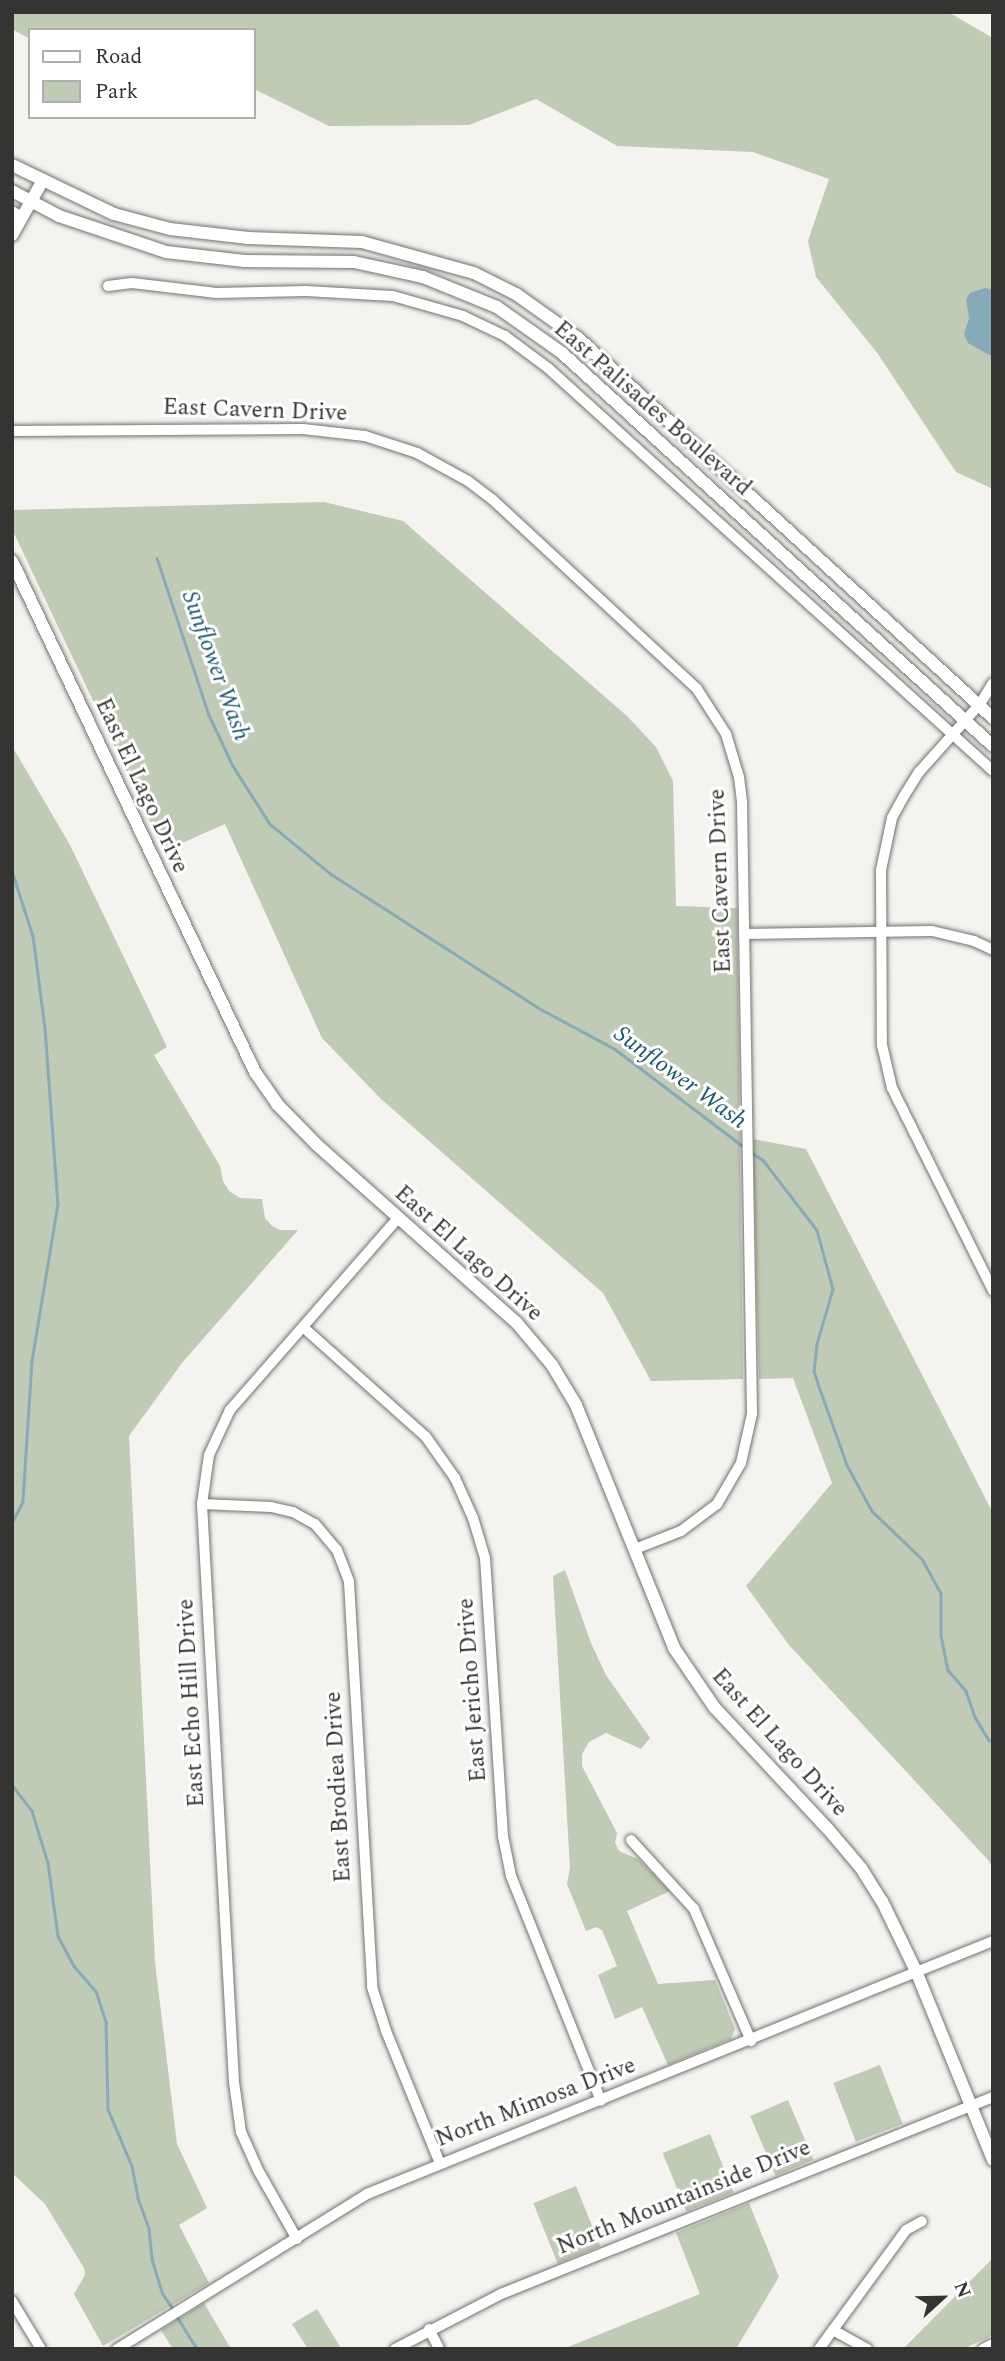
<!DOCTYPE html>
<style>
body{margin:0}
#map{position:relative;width:1005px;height:2361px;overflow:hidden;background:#f4f3ef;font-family:Spectral,serif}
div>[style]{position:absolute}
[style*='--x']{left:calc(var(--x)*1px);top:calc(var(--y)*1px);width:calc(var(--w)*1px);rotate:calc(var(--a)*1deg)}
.green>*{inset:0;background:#bfcbb4;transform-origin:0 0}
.water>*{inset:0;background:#87aab8}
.stream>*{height:2.5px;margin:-1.25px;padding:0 1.25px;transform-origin:1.25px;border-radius:1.25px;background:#87aab8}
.roads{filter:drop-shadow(0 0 2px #72726e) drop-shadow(0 0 2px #72726e)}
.minor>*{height:10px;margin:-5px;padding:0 5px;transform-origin:5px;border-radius:5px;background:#fff}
.tertiary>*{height:12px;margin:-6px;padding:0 6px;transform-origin:6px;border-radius:6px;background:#fff}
span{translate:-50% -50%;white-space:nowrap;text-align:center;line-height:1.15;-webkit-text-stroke:6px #fff;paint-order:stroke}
.street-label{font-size:23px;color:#353433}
.water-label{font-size:24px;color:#17596f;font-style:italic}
.frame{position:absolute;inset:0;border:14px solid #353433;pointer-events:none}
.legend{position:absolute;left:28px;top:28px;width:228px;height:91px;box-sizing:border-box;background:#fff;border:2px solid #aeaead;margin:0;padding:9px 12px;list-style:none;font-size:21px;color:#353433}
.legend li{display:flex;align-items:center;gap:14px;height:35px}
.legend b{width:35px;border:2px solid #aeaead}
.north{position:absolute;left:907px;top:2263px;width:70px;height:70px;-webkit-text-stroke:5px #fff;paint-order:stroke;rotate:68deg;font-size:19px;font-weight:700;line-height:28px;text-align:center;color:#353433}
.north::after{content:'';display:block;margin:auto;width:24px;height:32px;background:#353433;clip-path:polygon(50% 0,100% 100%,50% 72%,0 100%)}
</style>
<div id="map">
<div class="green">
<i style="clip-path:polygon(12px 12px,948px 12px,993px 38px,993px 489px,956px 472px,878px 354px,816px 277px,808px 241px,829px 179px,753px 152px,617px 146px,536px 99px,469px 125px,329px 126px,254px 89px,254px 30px,30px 30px,30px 39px,12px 29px)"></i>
<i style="clip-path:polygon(324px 502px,403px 521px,627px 716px,656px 747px,673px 781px,676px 906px,737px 908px,743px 1379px,651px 1381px,603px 1293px,381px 1099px,322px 1038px,225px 824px,164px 851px,12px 529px,12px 510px)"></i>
<i style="clip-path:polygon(12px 746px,70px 845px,167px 1047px,154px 1055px,220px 1166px,223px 1181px,229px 1191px,240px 1198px,262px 1199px,265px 1218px,272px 1226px,280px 1230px,298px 1230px,182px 1363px,129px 1436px,155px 1962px,177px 2144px,207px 2208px,179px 2225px,209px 2283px,103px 2346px,74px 2294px,85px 2275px,84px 2268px,45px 2204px,12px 2173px)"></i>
<i style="clip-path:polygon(753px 1139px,806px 1149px,993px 1513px,993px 1869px,989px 1861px,789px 1645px,746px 1586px,832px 1483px,793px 1378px,759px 1379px)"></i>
<i style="clip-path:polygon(565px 1570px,591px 1643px,606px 1675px,650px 1738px,641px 1749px,606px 1733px,589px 1742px,582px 1754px,582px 1766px,617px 1833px,615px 1843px,619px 1851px,638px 1859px,670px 1891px,627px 1911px,658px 1984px,715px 1980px,735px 2029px,731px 2039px,668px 2065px,642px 2007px,615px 2019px,598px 1975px,617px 1966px,602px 1930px,596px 1927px,586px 1931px,567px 1884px,570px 1868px,553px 1576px)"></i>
<i style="left:880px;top:2065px;width:63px;height:50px;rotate:69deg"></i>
<i style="left:788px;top:2100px;width:65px;height:41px;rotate:67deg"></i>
<i style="left:710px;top:2134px;width:63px;height:51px;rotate:68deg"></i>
<i style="left:576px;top:2186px;width:65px;height:46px;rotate:68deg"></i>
<i style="clip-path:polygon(749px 2203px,779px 2277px,736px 2349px,563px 2349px,700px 2294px,676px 2233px)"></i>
<i style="clip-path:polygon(993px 2258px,993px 2335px,963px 2349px,903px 2349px)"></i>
<i style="clip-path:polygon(204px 2303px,231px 2349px,173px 2349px,161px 2330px)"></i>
<i style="clip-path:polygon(317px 2309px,339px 2345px,341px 2349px,308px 2349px,292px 2324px)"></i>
</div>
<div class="water">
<i style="clip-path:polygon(985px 288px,993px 290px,993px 357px,968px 343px,964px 334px,969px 318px,966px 299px,970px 293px)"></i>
</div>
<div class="stream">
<i style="--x:157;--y:558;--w:165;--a:71.7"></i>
<i style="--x:209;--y:715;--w:56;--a:64.8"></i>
<i style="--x:233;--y:766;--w:69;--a:57.5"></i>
<i style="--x:270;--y:824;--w:79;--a:39.3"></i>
<i style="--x:331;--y:874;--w:245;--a:32.8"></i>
<i style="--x:537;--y:1007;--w:89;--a:28.3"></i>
<i style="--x:615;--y:1049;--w:162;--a:37.2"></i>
<i style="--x:12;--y:871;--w:68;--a:72.1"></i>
<i style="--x:33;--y:936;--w:93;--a:82.6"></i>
<i style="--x:45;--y:1028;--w:176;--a:85.8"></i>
<i style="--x:58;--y:1204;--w:159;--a:99.4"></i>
<i style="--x:32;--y:1361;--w:141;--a:93.7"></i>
<i style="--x:23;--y:1502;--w:25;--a:117"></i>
<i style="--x:752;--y:1153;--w:13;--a:32"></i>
<i style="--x:763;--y:1160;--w:88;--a:52.4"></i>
<i style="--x:817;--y:1230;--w:61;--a:74.8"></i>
<i style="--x:833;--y:1289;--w:57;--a:106.2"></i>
<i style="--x:817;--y:1344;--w:27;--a:96"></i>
<i style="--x:814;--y:1371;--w:22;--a:72"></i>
<i style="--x:821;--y:1392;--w:77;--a:70.4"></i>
<i style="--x:847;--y:1465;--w:52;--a:61.5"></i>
<i style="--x:872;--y:1511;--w:69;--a:43.8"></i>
<i style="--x:922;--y:1559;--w:39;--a:61"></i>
<i style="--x:941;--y:1593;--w:42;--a:90"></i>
<i style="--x:941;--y:1635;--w:36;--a:79"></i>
<i style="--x:948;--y:1670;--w:28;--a:49"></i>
<i style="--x:966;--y:1691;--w:28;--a:71"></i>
<i style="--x:975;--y:1717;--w:27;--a:59"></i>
<i style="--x:989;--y:1740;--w:4;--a:14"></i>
<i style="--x:12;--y:1785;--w:33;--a:52"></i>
<i style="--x:32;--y:1811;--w:54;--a:72.9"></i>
<i style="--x:48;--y:1863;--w:74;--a:82.2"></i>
<i style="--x:58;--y:1936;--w:34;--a:62"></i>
<i style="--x:74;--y:1966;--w:33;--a:49"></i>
<i style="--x:96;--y:1991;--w:33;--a:72"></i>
<i style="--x:106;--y:2022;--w:87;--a:88.7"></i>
<i style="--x:108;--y:2109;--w:62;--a:67.2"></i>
<i style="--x:132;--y:2166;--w:33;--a:79"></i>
<i style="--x:138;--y:2198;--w:33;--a:70"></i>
<i style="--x:149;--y:2229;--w:30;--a:84"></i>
<i style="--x:152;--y:2259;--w:37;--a:73"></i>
<i style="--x:163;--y:2294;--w:18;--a:56"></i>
<i style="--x:176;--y:2315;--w:40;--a:58"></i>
</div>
<div class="roads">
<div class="minor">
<i style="--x:12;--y:211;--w:12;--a:31"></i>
<i style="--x:108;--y:286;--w:24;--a:-7"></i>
<i style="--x:132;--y:283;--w:85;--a:6.8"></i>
<i style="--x:216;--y:293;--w:90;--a:-1.3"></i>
<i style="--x:306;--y:291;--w:87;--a:3.3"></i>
<i style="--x:393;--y:296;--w:73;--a:15.9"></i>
<i style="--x:463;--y:316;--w:47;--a:25.5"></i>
<i style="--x:505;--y:336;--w:54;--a:36.7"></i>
<i style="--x:548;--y:368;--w:600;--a:42.16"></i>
<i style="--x:12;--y:431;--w:291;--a:-0.4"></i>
<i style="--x:303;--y:429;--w:62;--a:6.4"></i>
<i style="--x:365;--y:436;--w:55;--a:18.1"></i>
<i style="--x:417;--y:453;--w:58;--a:28.8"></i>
<i style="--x:468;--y:481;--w:31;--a:37"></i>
<i style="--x:493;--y:500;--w:278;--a:42.8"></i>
<i style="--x:697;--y:689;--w:54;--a:57.2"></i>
<i style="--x:726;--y:734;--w:45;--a:73.2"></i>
<i style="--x:739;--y:777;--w:26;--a:83"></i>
<i style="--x:742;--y:803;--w:611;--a:89.06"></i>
<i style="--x:752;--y:1414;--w:50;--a:102.7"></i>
<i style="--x:741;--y:1463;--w:48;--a:120.3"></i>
<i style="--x:717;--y:1504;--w:45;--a:143.1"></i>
<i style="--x:681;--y:1531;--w:49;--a:158.6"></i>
<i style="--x:993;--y:683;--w:26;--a:122"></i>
<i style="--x:979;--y:705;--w:90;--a:131.8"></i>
<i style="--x:919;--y:772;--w:28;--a:122"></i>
<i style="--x:904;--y:796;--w:25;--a:119"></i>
<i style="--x:892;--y:818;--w:53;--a:101.9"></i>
<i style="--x:881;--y:870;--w:175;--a:89.7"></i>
<i style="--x:882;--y:1045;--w:44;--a:76.9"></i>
<i style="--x:892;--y:1088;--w:227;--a:63.5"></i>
<i style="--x:744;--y:934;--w:188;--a:-0.9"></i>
<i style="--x:932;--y:931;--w:43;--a:13.4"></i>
<i style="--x:974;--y:941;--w:21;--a:25"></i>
<i style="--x:303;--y:1327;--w:165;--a:41.8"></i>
<i style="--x:426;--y:1437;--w:50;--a:54.7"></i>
<i style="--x:455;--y:1478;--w:44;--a:65.8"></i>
<i style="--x:473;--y:1518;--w:42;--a:73.3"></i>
<i style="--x:485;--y:1558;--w:279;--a:86.3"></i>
<i style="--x:503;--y:1836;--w:41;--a:78.7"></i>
<i style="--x:511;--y:1876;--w:242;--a:68.2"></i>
<i style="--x:202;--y:1504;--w:69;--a:2.5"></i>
<i style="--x:271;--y:1507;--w:23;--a:13"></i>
<i style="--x:293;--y:1512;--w:25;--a:29"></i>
<i style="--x:315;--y:1524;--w:34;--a:50"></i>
<i style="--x:337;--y:1550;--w:34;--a:69"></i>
<i style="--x:349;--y:1582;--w:406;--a:86.7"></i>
<i style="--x:372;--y:1987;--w:46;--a:72.3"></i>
<i style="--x:386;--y:2031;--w:143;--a:67.8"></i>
<i style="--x:631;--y:1840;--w:93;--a:47.6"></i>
<i style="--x:694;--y:1909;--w:144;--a:66.6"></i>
<i style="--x:297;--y:2239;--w:79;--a:-119.5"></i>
<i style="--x:258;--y:2170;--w:42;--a:-114.1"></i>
<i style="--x:241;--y:2132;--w:50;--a:-98"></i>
<i style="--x:234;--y:2082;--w:579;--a:-93.17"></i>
<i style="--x:202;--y:1504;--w:49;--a:-81.9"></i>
<i style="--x:209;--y:1455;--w:50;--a:-65"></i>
<i style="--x:230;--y:1410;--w:255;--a:-48.8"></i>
<i style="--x:12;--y:2301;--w:56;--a:58.9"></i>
<i style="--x:429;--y:2329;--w:22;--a:63"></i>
<i style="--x:833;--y:2330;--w:39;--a:29"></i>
<i style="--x:117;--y:2349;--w:294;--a:-31.8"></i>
<i style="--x:367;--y:2194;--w:675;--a:-22.01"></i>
<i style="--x:395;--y:2349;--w:119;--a:-27.4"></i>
<i style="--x:501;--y:2294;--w:530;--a:-21.82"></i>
<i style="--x:819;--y:2349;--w:147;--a:-53.8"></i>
<i style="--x:906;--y:2230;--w:18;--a:-29"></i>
<i style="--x:983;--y:2349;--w:11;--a:-27"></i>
</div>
<div class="tertiary">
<i style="--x:12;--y:165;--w:113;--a:25.7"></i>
<i style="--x:114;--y:214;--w:58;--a:15"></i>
<i style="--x:170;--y:229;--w:79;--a:6.6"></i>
<i style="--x:248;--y:238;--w:114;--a:2"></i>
<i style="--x:362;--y:242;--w:116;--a:15.5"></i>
<i style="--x:474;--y:273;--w:47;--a:26.6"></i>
<i style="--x:516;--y:294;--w:76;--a:35.4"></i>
<i style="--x:578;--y:338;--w:563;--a:42.48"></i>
<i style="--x:12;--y:191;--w:53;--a:28"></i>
<i style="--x:59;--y:216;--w:113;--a:18.6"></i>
<i style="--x:166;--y:252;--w:79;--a:6.6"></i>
<i style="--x:244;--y:261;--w:110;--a:0.5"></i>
<i style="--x:354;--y:262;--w:71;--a:12.3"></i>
<i style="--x:423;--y:277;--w:80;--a:22.1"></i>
<i style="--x:497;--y:307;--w:80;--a:35.3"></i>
<i style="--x:562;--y:353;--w:583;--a:42.36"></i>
<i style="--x:12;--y:235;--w:61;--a:-60.5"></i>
<i style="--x:12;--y:561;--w:566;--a:64.57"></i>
<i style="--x:255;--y:1072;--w:39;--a:55"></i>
<i style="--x:277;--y:1104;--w:57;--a:45.7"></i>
<i style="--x:317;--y:1145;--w:266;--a:41.7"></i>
<i style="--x:516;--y:1322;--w:56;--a:50.1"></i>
<i style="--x:552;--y:1365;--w:47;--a:59"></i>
<i style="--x:576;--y:1405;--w:262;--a:68"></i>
<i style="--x:674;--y:1648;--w:73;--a:55.7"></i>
<i style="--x:715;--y:1708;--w:166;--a:47"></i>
<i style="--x:828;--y:1829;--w:51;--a:49.8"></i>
<i style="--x:861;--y:1868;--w:39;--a:58"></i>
<i style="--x:882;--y:1901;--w:78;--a:64.1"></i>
<i style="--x:916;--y:1971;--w:204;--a:67.8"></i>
</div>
</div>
<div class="street-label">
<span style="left:652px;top:409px;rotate:41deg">East Palisades Boulevard</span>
<span style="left:255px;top:411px;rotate:2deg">East Cavern Drive</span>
<span style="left:141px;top:786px;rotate:65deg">East El Lago Drive</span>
<span style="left:721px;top:881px;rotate:-92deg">East Cavern Drive</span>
<span style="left:468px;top:1254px;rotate:42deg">East El Lago Drive</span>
<span style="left:473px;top:1690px;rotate:-94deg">East Jericho Drive</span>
<span style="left:192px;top:1703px;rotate:-93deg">East Echo Hill Drive</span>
<span style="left:779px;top:1743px;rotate:48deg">East El Lago Drive</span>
<span style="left:339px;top:1787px;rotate:-93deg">East Brodiea Drive</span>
<span style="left:536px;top:2103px;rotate:-21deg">North Mimosa Drive</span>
<span style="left:684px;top:2198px;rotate:-22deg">North Mountainside Drive</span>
</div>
<div class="water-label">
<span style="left:215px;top:666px;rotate:70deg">Sunflower Wash</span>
<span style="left:680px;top:1078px;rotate:36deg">Sunflower Wash</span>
</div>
<div class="frame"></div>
<ul class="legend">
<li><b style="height:9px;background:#fff"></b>Road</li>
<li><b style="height:19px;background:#bfcbb4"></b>Park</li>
</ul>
<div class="north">N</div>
</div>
